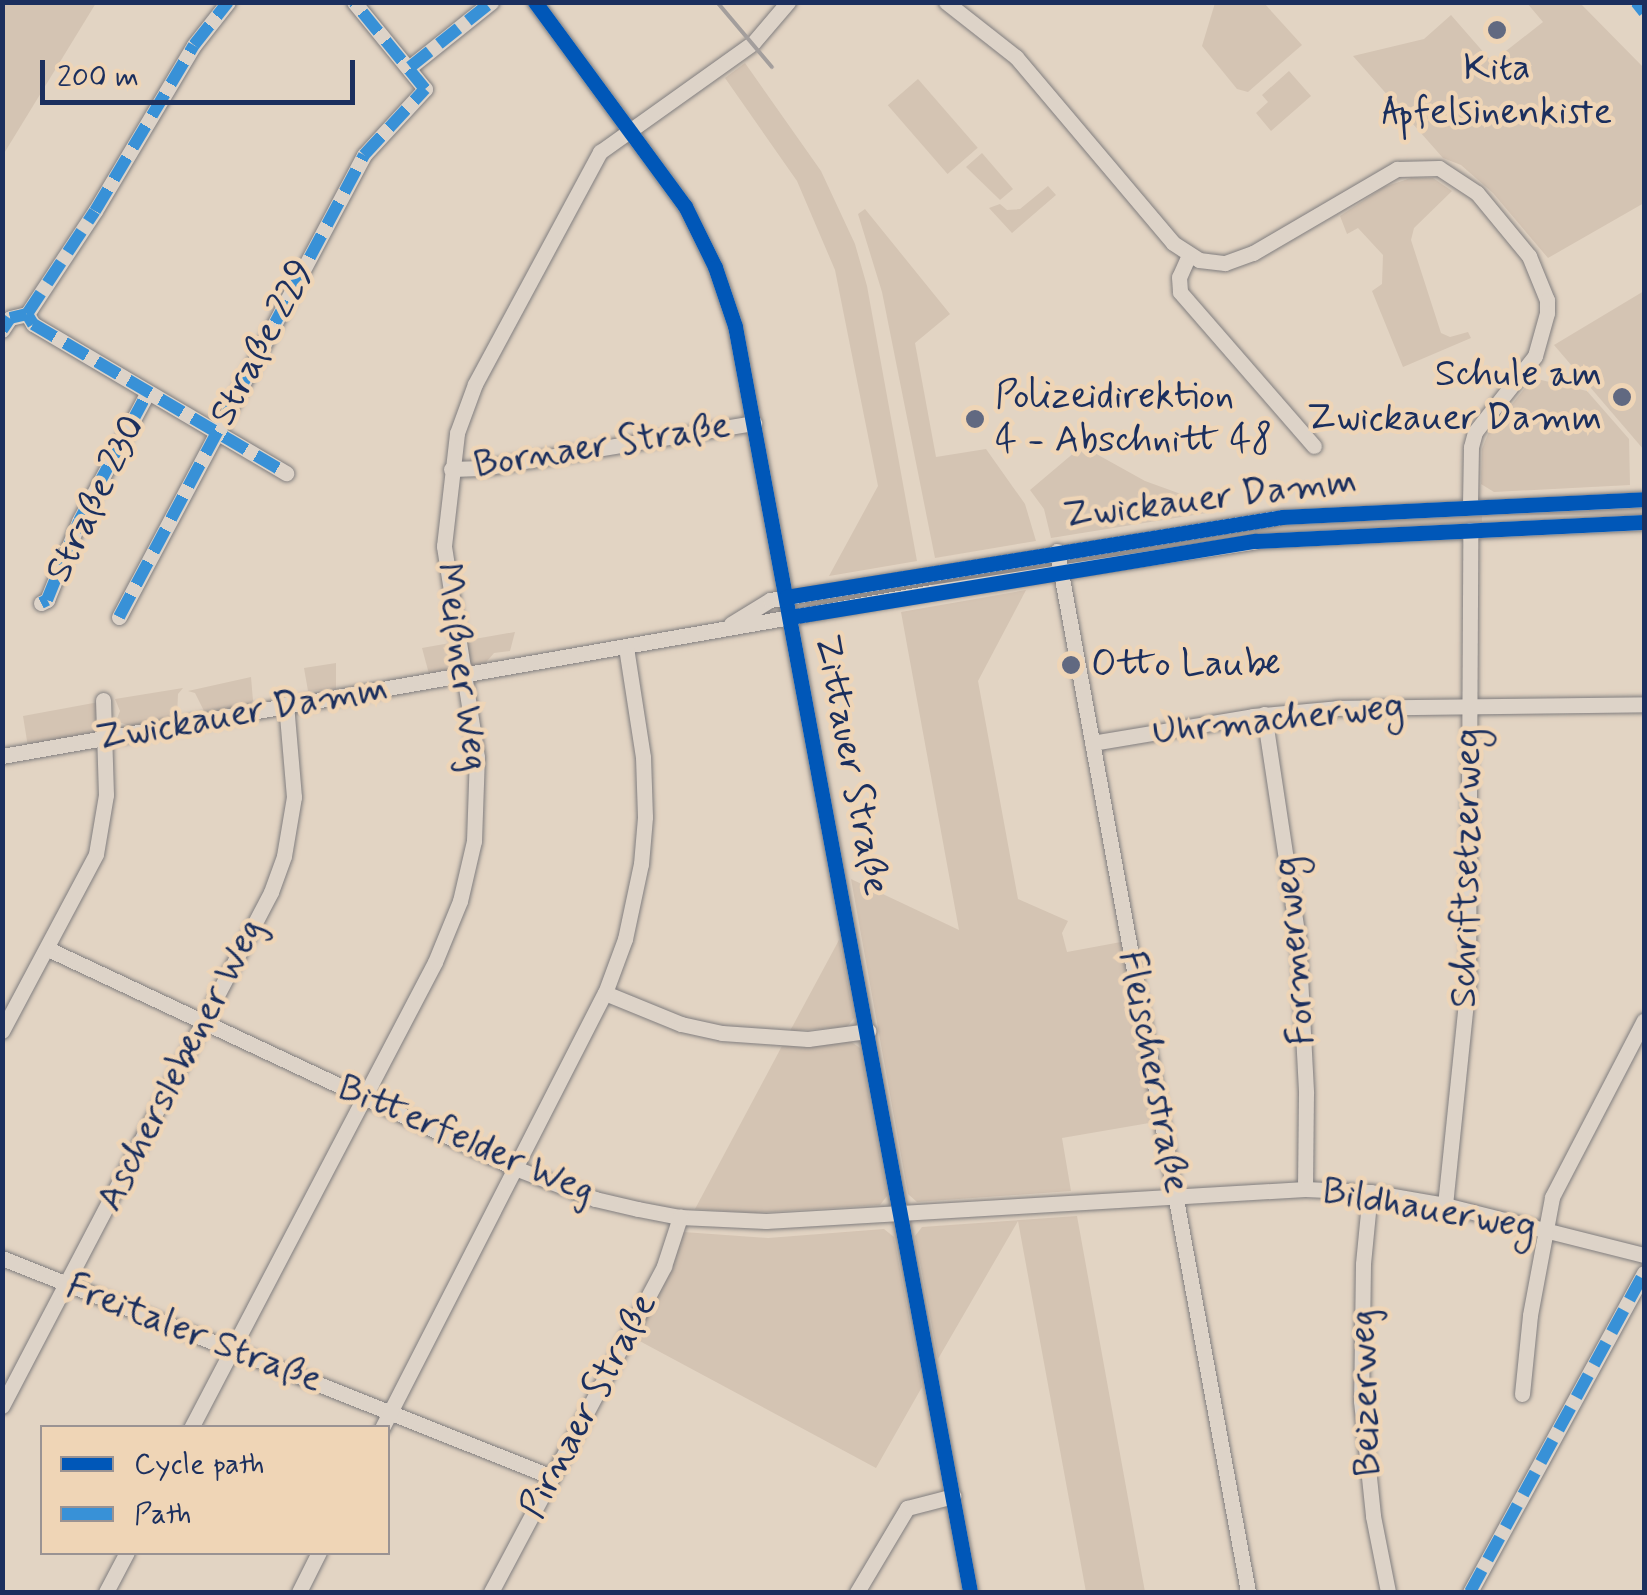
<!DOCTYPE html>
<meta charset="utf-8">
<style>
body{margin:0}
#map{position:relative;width:1647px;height:1595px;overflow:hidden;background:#e2d4c3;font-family:Mynerve,sans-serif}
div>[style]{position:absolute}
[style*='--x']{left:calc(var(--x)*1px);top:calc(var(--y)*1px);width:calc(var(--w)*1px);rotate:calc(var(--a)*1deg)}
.built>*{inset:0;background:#d4c4b3;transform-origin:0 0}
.roads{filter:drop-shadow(0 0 2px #817e7f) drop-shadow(0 0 2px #817e7f)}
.minor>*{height:15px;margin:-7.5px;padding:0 7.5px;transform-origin:7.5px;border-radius:7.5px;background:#ddd3c8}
.rail>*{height:4px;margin:-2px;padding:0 2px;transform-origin:2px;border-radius:2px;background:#a39e9c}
.quiet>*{height:12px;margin-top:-6px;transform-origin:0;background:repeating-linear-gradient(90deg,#3891d7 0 25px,transparent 0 37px)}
.cycleway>*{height:15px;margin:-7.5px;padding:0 7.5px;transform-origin:7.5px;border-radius:7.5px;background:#0057b8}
.dots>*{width:28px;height:28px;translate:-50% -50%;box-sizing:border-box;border:5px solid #efd5b6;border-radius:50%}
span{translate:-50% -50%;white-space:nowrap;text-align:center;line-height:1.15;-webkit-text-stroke:9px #efd5b6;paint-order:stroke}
.poi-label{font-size:38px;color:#1b2f5e}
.right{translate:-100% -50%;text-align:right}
.left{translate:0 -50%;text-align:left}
.street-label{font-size:38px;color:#1b2f5e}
.frame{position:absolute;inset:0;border:5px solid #1b2f5e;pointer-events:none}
.legend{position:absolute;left:40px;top:1425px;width:350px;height:130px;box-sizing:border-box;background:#efd5b6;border:2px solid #9a9393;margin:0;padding:12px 18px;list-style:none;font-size:30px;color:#1b2f5e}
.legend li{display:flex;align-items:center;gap:20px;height:50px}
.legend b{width:50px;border:2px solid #9a9393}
.scale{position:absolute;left:40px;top:60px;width:315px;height:45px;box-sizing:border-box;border:5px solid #1b2f5e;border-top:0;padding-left:12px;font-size:30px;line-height:35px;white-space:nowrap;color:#1b2f5e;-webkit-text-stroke:8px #efd5b6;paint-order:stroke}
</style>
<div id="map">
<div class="built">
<i style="clip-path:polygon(3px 2px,96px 3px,3px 155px,2px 3px)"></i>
<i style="clip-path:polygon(1215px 3px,1264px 3px,1302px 45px,1248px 92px,1237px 89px,1202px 46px)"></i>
<i style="clip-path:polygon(1527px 3px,1580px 3px,1644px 68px,1644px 203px,1548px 258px,1493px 193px,1461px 165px,1443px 158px,1353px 56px,1424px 39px,1451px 15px,1492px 62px,1543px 22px)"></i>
<i style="clip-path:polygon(745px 63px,821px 171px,855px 244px,867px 286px,917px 561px,829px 576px,878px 486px,835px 270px,797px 181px,725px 78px)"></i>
<i style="clip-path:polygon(1289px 71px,1311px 96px,1271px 131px,1256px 113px,1268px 102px,1262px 95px)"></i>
<i style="left:918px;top:79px;width:91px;height:40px;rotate:49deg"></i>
<i style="clip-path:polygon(982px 153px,1013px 189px,1000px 200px,966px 167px)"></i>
<i style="clip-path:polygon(1411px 178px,1433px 178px,1452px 191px,1414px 228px,1411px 240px,1441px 333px,1450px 337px,1468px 332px,1471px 338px,1403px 367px,1372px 291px,1382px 284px,1383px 255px,1358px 228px,1347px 234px,1340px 216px,1384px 187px)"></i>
<i style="clip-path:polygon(1048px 186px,1056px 195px,1012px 233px,989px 208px,1000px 204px,1007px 210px,1020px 209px)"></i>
<i style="clip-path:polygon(865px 209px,950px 314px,915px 343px,936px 457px,986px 449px,1025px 504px,1036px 541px,935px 558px,882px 292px,858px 214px)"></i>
<i style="clip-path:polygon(1644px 291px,1644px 450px,1554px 345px)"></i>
<i style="clip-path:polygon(1533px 378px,1587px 391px,1629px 439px,1630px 485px,1494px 492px,1481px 484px,1482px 449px,1488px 434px)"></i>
<i style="clip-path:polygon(1082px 446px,1145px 481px,1225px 510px,1051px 538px,1044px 509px,1030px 490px)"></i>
<i style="left:1644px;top:504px;width:11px;height:154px;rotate:90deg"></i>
<i style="clip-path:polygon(1482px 511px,1482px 522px,1309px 531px,1077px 563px,1075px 553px,1297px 521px)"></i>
<i style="left:1038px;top:559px;width:11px;height:236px;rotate:80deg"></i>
<i style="clip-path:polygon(1026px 590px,978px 681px,1018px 899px,1068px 921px,1062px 933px,1067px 952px,1121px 942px,1155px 1122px,1062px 1138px,1071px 1191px,917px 1202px,908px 1194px,851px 879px,959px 930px,901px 612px)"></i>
<i style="clip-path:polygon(515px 632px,510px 651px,494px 653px,482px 667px,470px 664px,463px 641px)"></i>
<i style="clip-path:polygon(450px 643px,452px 668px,429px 674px,422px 648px)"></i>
<i style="clip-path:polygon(336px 663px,336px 689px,308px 691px,304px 668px)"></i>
<i style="clip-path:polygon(251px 677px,253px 701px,246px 706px,204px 711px,195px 693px,188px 691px)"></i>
<i style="clip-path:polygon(183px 688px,178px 694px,177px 716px,130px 726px,116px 721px,120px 711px,115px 699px)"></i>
<i style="clip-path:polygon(99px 702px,100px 731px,28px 747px,23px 716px)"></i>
<i style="clip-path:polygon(839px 940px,854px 1018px,847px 1027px,790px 1031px)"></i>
<i style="clip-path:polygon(850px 1041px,860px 1048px,887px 1196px,880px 1205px,756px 1213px,695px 1209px,782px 1046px)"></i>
<i style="clip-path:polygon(1077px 1216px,1145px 1592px,1086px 1592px,1018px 1221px,938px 1359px,915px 1236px,922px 1227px)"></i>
<i style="clip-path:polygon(884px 1229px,894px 1237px,922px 1387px,876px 1468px,634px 1338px,683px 1232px,768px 1238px)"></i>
</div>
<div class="roads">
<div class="minor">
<i style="--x:535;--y:2;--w:253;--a:53.7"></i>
<i style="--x:685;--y:206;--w:68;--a:63.8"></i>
<i style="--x:715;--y:267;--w:62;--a:71.3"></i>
<i style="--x:735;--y:326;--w:1288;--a:79.48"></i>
<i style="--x:946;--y:2;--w:89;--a:38.2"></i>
<i style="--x:1016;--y:57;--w:243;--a:49.8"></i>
<i style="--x:1173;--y:243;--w:31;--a:33"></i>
<i style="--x:1199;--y:260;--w:26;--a:7"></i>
<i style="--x:1225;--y:263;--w:30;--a:-20"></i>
<i style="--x:1253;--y:253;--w:167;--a:-30.3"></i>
<i style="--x:1397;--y:169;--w:42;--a:-1.4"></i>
<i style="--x:1439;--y:168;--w:45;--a:33.3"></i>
<i style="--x:1477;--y:193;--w:82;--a:50.5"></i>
<i style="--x:1529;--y:256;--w:48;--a:67.8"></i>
<i style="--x:1547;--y:300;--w:13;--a:90"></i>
<i style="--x:1547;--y:313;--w:45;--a:105.6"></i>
<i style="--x:1535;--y:356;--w:97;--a:128.3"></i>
<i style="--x:1475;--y:432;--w:16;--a:105"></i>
<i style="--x:1471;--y:447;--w:59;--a:91"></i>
<i style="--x:410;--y:67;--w:104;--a:-38.7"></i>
<i style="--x:1189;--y:255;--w:24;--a:114"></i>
<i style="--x:1179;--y:277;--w:15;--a:86"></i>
<i style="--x:1180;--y:292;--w:204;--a:49"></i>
<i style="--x:27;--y:314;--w:12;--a:59"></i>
<i style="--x:33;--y:324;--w:294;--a:30.5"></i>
<i style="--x:2;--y:330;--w:14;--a:-56"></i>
<i style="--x:10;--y:318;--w:17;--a:-13"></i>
<i style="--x:27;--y:314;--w:123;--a:-56.6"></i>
<i style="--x:95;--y:211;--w:193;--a:-59.2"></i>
<i style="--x:194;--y:45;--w:55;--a:-51.7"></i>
<i style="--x:451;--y:469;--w:31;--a:-2"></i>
<i style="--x:482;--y:468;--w:276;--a:-9.4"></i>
<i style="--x:1057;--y:551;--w:1058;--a:79.6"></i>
<i style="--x:41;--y:603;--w:7;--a:-27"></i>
<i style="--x:47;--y:600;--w:85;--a:-67.9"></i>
<i style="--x:79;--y:521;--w:146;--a:-61.9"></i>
<i style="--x:119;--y:617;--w:523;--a:-62.06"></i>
<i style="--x:364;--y:155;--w:90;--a:-47.3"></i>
<i style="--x:425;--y:89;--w:112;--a:-129.2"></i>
<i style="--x:731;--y:624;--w:46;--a:-31.6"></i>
<i style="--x:770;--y:600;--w:519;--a:-9.21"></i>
<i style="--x:1282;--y:517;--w:362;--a:-2.8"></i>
<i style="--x:1264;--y:714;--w:227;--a:81.4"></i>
<i style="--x:1298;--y:938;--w:155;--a:87"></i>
<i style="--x:1306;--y:1093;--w:96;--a:90.6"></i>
<i style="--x:1092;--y:743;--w:163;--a:-9.5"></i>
<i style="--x:1253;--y:716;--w:84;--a:-5.4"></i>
<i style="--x:1337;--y:708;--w:307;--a:-0.7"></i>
<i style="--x:2;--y:756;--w:944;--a:-10"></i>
<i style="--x:932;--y:592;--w:328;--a:-8.9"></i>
<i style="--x:1256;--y:541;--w:388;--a:-2.8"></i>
<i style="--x:48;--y:949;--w:516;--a:25.12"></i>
<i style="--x:515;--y:1168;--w:86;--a:21.2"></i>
<i style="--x:595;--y:1199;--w:44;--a:13.1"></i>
<i style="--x:638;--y:1209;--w:43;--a:10.8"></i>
<i style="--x:680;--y:1217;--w:86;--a:2.7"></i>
<i style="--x:766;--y:1221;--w:540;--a:-3.4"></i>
<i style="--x:1305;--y:1189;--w:65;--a:2.6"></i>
<i style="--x:1370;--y:1192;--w:76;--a:9.8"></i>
<i style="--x:1445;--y:1205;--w:205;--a:14.1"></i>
<i style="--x:605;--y:993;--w:82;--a:22.2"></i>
<i style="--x:681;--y:1024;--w:42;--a:12.4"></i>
<i style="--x:722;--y:1033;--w:86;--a:4"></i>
<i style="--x:808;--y:1039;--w:61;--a:-7.6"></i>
<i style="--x:2;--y:1031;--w:200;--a:-62"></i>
<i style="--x:96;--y:854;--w:60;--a:-80.4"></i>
<i style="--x:106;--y:795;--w:95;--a:-91.8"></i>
<i style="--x:1370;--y:1192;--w:72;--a:95.6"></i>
<i style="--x:1363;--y:1264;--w:137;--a:90.8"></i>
<i style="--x:1361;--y:1401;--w:116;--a:84"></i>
<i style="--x:1373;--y:1516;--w:77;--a:78.8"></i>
<i style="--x:1445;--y:1205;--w:222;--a:-84.1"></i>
<i style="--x:1468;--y:984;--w:454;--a:-89.7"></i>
<i style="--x:2;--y:1258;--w:592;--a:21.71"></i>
<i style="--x:1522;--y:1394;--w:79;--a:-84.2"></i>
<i style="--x:1530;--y:1315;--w:120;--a:-79.4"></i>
<i style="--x:1552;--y:1197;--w:199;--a:-62.5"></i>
<i style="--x:2;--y:1406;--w:580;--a:-62.37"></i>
<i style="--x:271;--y:892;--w:38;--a:-70"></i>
<i style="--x:284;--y:856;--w:60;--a:-80.4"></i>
<i style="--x:294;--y:797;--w:93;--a:-94.9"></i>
<i style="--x:191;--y:1428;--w:526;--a:-62.36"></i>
<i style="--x:435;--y:962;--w:66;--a:-67.7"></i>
<i style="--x:460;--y:901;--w:62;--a:-76.9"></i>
<i style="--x:474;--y:841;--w:84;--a:-88"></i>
<i style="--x:477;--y:757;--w:214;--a:-98.9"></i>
<i style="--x:444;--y:546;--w:114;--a:-83.4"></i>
<i style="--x:457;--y:433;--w:52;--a:-69.8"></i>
<i style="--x:475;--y:384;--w:264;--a:-61.7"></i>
<i style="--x:600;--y:152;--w:188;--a:-35.5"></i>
<i style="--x:753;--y:43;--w:54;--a:-49.5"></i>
<i style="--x:382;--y:1428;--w:489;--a:-62.9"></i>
<i style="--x:605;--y:993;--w:58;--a:-69.7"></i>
<i style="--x:625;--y:939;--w:77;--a:-78"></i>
<i style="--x:641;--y:864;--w:47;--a:-85.1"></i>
<i style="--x:645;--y:817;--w:60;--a:-91.9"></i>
<i style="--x:643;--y:757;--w:111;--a:-98.8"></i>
<i style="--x:106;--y:1592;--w:45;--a:-62.3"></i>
<i style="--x:299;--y:1592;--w:45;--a:-63.4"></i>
<i style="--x:491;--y:1592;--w:369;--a:-62"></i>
<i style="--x:664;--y:1266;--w:52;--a:-71.9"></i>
<i style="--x:857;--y:1592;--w:98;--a:-59.2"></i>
<i style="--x:907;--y:1508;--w:48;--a:-14.6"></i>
<i style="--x:1470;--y:1592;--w:363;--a:-61.4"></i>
</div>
</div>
<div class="rail">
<i style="--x:717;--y:2;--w:85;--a:49.8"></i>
</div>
<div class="quiet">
<i style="--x:1636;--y:2;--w:13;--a:51"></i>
<i style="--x:410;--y:67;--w:104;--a:-38.7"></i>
<i style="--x:27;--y:314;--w:12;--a:59"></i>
<i style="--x:33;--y:324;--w:294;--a:30.5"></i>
<i style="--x:2;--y:330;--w:14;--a:-56"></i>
<i style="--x:10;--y:318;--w:17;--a:-13"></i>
<i style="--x:27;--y:314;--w:123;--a:-56.6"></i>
<i style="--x:95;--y:211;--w:193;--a:-59.2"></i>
<i style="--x:194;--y:45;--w:55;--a:-51.7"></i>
<i style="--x:41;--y:603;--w:7;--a:-27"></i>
<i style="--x:47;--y:600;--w:85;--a:-67.9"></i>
<i style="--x:79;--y:521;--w:146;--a:-61.9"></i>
<i style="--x:119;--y:617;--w:523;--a:-62.06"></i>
<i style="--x:364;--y:155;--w:90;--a:-47.3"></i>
<i style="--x:425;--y:89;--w:112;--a:-129.2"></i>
<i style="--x:1470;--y:1592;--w:363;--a:-61.4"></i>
</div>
<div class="cycleway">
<i style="--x:535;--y:2;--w:253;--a:53.7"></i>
<i style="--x:685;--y:206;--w:68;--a:63.8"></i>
<i style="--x:715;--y:267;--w:62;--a:71.3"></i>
<i style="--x:735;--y:326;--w:1288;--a:79.48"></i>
<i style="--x:786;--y:597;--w:502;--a:-9.16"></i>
<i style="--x:1282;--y:517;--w:362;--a:-2.8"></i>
<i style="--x:790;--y:617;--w:472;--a:-9.3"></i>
<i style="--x:1256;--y:541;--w:388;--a:-2.8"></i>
</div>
<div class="dots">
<i style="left:1497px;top:30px;background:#616981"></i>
<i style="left:1622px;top:397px;background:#616981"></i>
<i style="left:975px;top:419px;background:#616981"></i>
<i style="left:1071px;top:665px;background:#616981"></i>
</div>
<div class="poi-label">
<span style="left:1497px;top:91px">Kita<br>Apfelsinenkiste</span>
<span class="right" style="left:1602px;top:397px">Schule am<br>Zwickauer Damm</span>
<span class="left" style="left:995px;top:419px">Polizeidirektion<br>4 - Abschnitt 48</span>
<span class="left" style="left:1091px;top:665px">Otto Laube</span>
</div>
<div class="street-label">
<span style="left:263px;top:343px;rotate:-62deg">Straße 229</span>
<span style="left:602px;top:446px;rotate:-9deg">Bornaer Straße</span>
<span style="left:96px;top:499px;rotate:-64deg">Straße 230</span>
<span style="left:1210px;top:499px;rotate:-7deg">Zwickauer Damm</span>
<span style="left:461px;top:667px;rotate:82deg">Meißner Weg</span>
<span style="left:242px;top:714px;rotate:-10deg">Zwickauer Damm</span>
<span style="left:1278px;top:720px;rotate:-6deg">Uhrmacherweg</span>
<span style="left:851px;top:765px;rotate:79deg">Zittauer Straße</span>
<span style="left:1467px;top:868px;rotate:-89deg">Schriftsetzerweg</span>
<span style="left:1295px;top:951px;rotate:-95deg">Formerweg</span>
<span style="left:181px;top:1065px;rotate:-63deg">Ascherslebener Weg</span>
<span style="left:1153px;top:1072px;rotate:79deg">Fleischerstraße</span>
<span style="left:466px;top:1140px;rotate:23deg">Bitterfelder Weg</span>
<span style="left:1429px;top:1210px;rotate:10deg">Bildhauerweg</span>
<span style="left:194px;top:1334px;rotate:21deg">Freitaler Straße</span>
<span style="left:1366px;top:1393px;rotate:-92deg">Beizerweg</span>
<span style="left:589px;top:1406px;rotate:-62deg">Pirnaer Straße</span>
</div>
<div class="frame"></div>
<ul class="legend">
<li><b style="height:12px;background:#0057b8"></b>Cycle path</li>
<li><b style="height:12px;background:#3891d7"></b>Path</li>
</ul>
<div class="scale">200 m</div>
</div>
